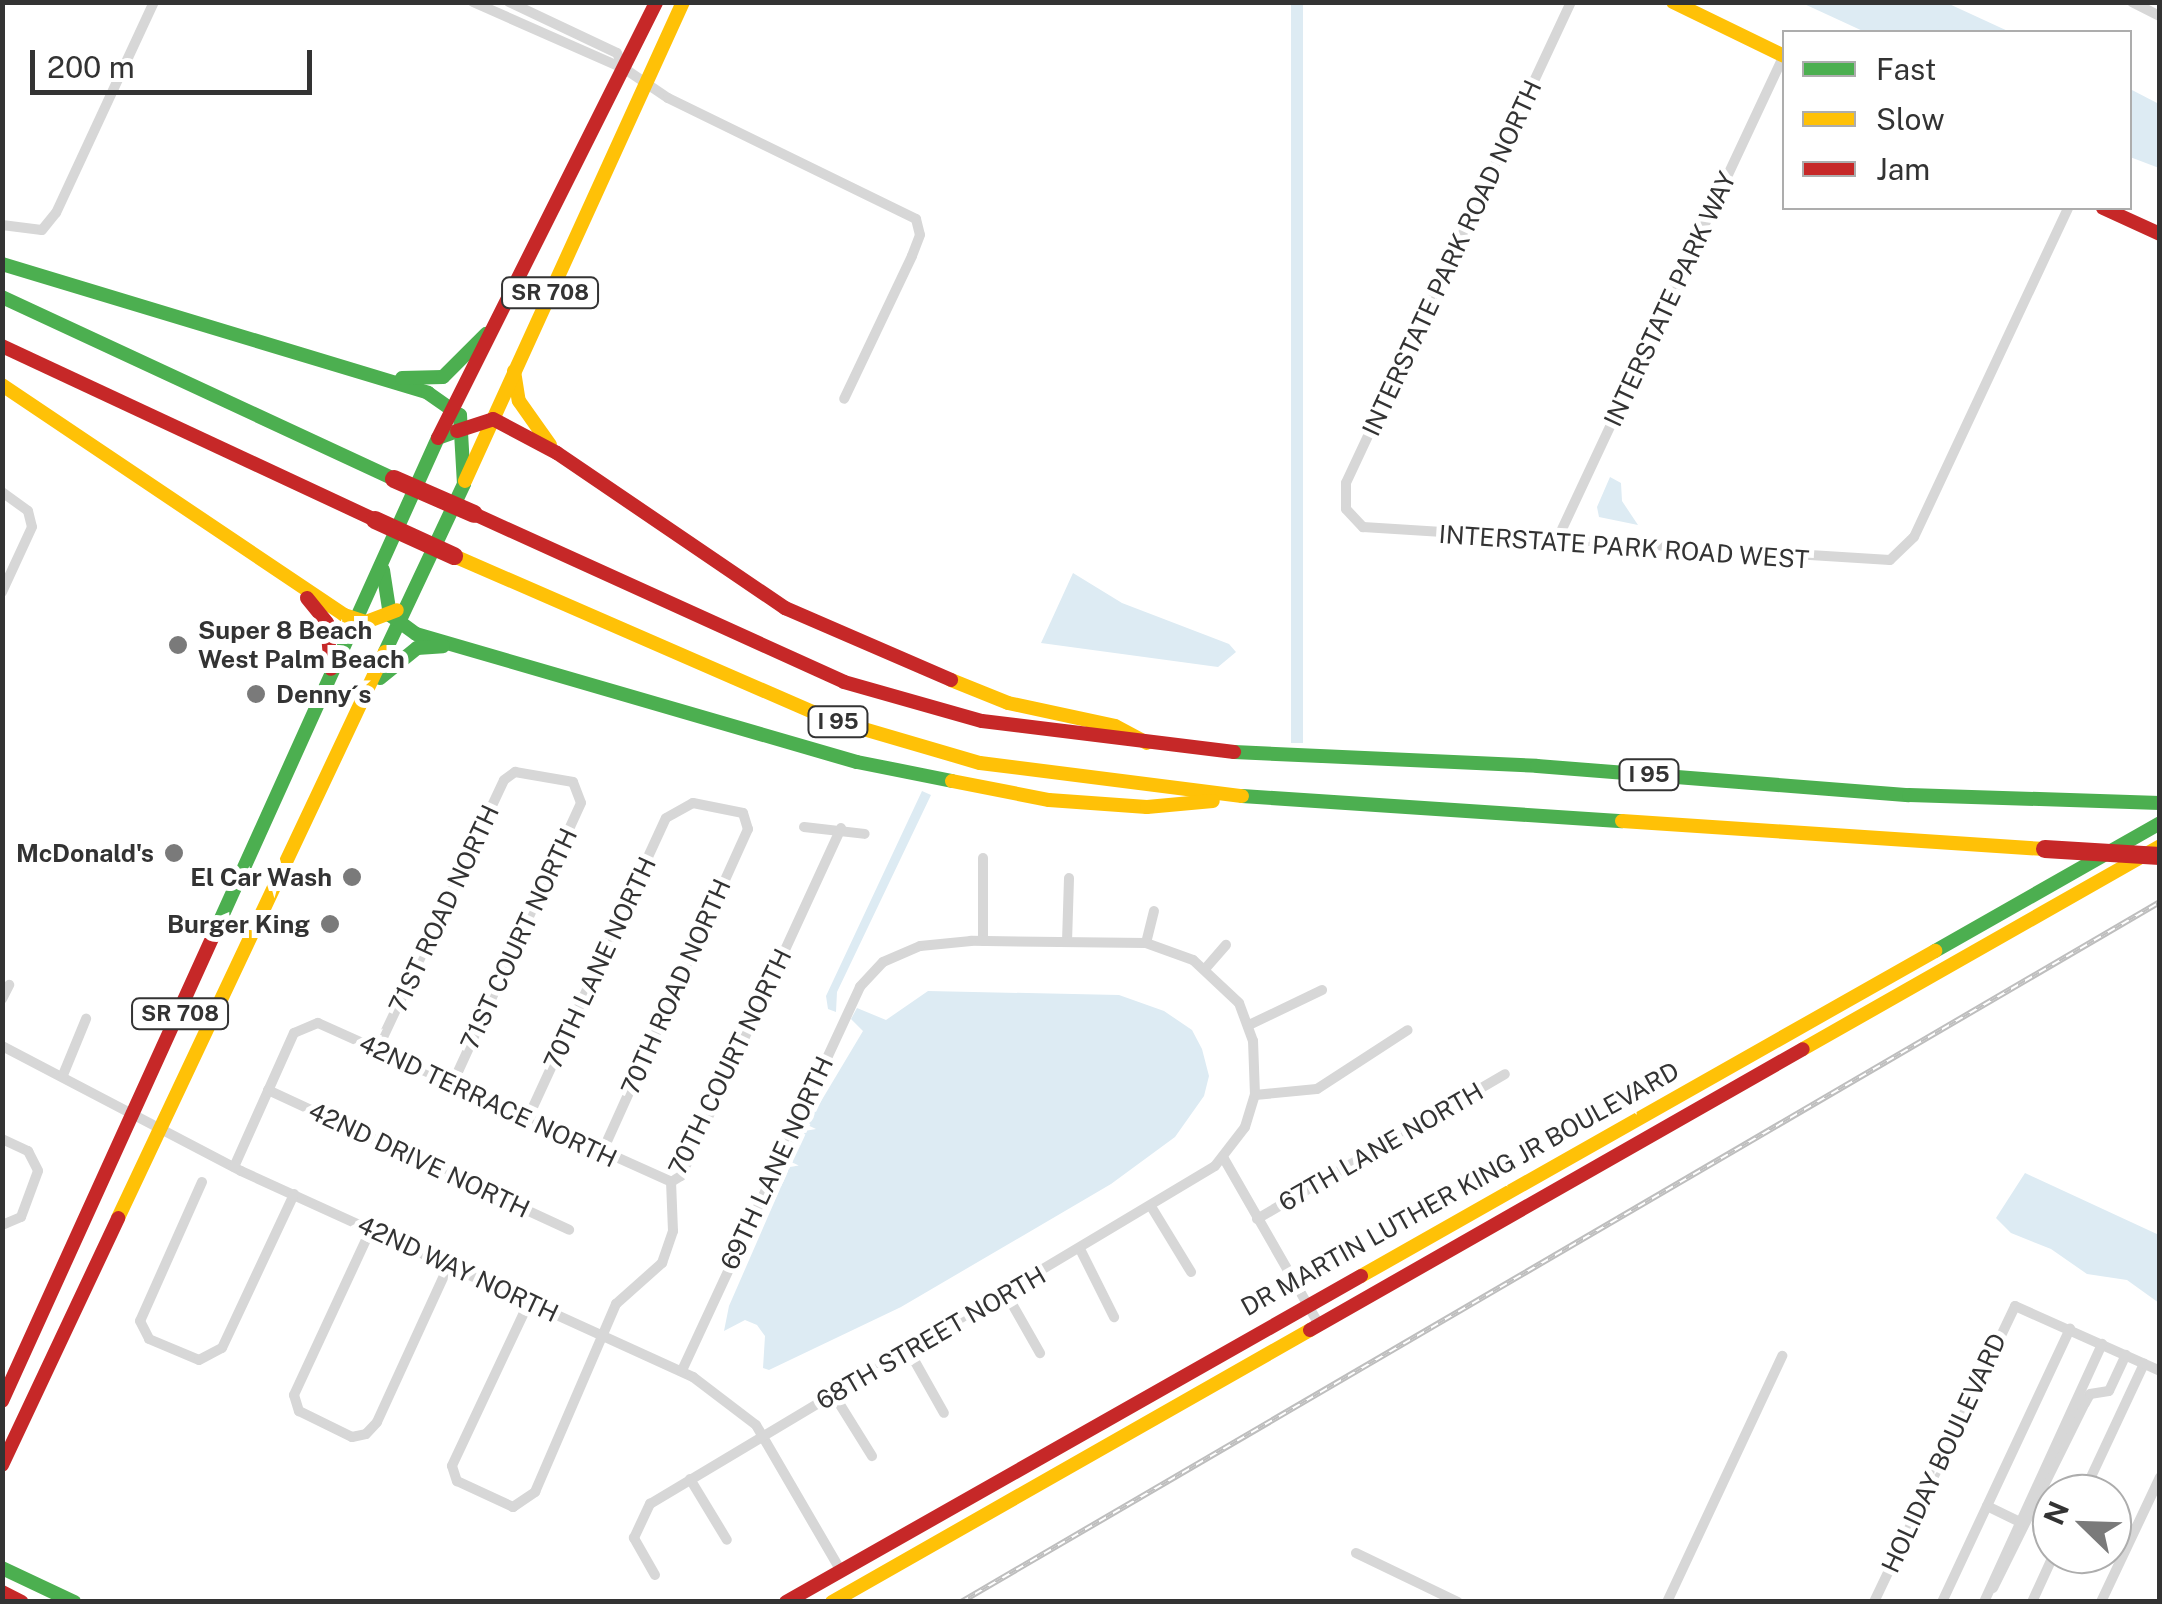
<!DOCTYPE html>
<meta charset="utf-8">
<style>
body{margin:0}
#map{position:relative;width:2162px;height:1604px;overflow:hidden;background:#fff;font-family:"Public Sans",sans-serif}
div>[style]{position:absolute}
[style*='--x']{left:calc(var(--x)*1px);top:calc(var(--y)*1px);width:calc(var(--w)*1px);rotate:calc(var(--a)*1deg)}
.water>*{inset:0;background:#ddebf3;transform-origin:0 0}
.street>*{height:10px;margin:-5px;padding:0 5px;transform-origin:5px;border-radius:5px;background:#d7d7d7}
.fast>*{height:14px;margin:-7px;padding:0 7px;transform-origin:7px;border-radius:7px;background:#4caf50}
.slow>*{height:14px;margin:-7px;padding:0 7px;transform-origin:7px;border-radius:7px;background:#ffc107}
.jam>*{height:14px;margin:-7px;padding:0 7px;transform-origin:7px;border-radius:7px;background:#c62828}
.rail>*{height:6px;margin-top:-3px;transform-origin:0;background:repeating-linear-gradient(90deg,#fff 0 8px,#bebebe 0 16px);box-sizing:border-box;border-block:2px solid #bebebe}
.jam-bridge>*{height:18px;margin:-9px;padding:0 9px;transform-origin:9px;border-radius:9px;background:#c62828}
.dots>*{width:28px;height:28px;translate:-50% -50%;box-sizing:border-box;border:5px solid #fff;border-radius:50%}
span{translate:-50% -50%;white-space:nowrap;text-align:center;line-height:1.15;-webkit-text-stroke:10px #fff;paint-order:stroke}
.shield-label span{padding:2px 8px;background:#fff;border:2px solid;border-radius:8px;-webkit-text-stroke-width:0}
.shield-label{font-size:22px;color:#333;font-weight:700}
.street-label{font-size:25px;color:#333}
.poi-label{font-size:25px;color:#333;font-weight:700}
.left{translate:0 -50%;text-align:left}
.right{translate:-100% -50%;text-align:right}
.frame{position:absolute;inset:0;border:5px solid #333;pointer-events:none}
.legend{position:absolute;left:1782px;top:30px;width:350px;height:180px;box-sizing:border-box;background:#fff;border:2px solid #adadad;margin:0;padding:12px 18px;list-style:none;font-size:30px;color:#333}
.legend li{display:flex;align-items:center;gap:20px;height:50px}
.legend b{width:50px;border:2px solid #adadad}
.north{position:absolute;left:2032px;top:1474px;width:100px;height:100px;box-sizing:border-box;background:#fff;border:2px solid #adadad;border-radius:50%;rotate:293deg;font-size:28px;font-weight:700;line-height:40px;text-align:center;color:#333}
.north::after{content:'';display:block;margin:auto;width:35px;height:45px;background:#7a7a7a;clip-path:polygon(50% 0,100% 100%,50% 72%,0 100%)}
.scale{position:absolute;left:30px;top:50px;width:282px;height:45px;box-sizing:border-box;border:5px solid #333;border-top:0;padding-left:12px;font-size:30px;line-height:35px;white-space:nowrap;color:#333;-webkit-text-stroke:8px #fff;paint-order:stroke}
</style>
<div id="map">
<div class="water">
<i style="left:1291px;top:3px;width:12px;height:740px"></i>
<i style="clip-path:polygon(1802px 3px,1947px 3px,2010px 32px,1865px 32px)"></i>
<i style="clip-path:polygon(2130px 89px,2159px 104px,2159px 168px,2130px 157px)"></i>
<i style="clip-path:polygon(1610px 477px,1621px 483px,1622px 501px,1638px 525px,1599px 517px,1597px 507px)"></i>
<i style="clip-path:polygon(1073px 573px,1122px 603px,1229px 644px,1236px 652px,1218px 667px,1041px 643px)"></i>
<i style="clip-path:polygon(922px 791px,931px 795px,837px 992px,836px 1012px,828px 1009px,826px 996px)"></i>
<i style="clip-path:polygon(928px 991px,1119px 995px,1164px 1011px,1192px 1030px,1202px 1049px,1209px 1076px,1204px 1096px,1175px 1137px,1111px 1184px,901px 1307px,769px 1370px,763px 1368px,765px 1336px,757px 1325px,745px 1320px,724px 1331px,729px 1306px,811px 1118px,863px 1031px,851px 1019px,857px 1008px,886px 1020px)"></i>
<i style="clip-path:polygon(2025px 1173px,2159px 1235px,2159px 1303px,2127px 1280px,2087px 1274px,2051px 1249px,2011px 1233px,1996px 1218px)"></i>
</div>
<div class="street">
<i style="--x:473;--y:2;--w:166;--a:23.8"></i>
<i style="--x:625;--y:69;--w:52;--a:34"></i>
<i style="--x:668;--y:98;--w:276;--a:26"></i>
<i style="--x:916;--y:219;--w:16;--a:76"></i>
<i style="--x:920;--y:235;--w:22;--a:111"></i>
<i style="--x:912;--y:256;--w:158;--a:115.4"></i>
<i style="--x:509;--y:2;--w:119;--a:25.3"></i>
<i style="--x:617;--y:53;--w:17;--a:66"></i>
<i style="--x:1571;--y:2;--w:531;--a:115.07"></i>
<i style="--x:1346;--y:483;--w:26;--a:90"></i>
<i style="--x:1346;--y:509;--w:25;--a:47"></i>
<i style="--x:1363;--y:527;--w:528;--a:3.58"></i>
<i style="--x:1890;--y:560;--w:33;--a:-44"></i>
<i style="--x:1914;--y:537;--w:363;--a:-64.9"></i>
<i style="--x:2132;--y:2;--w:31;--a:27"></i>
<i style="--x:2;--y:225;--w:40;--a:7.1"></i>
<i style="--x:42;--y:230;--w:22;--a:-51"></i>
<i style="--x:56;--y:213;--w:233;--a:-65.1"></i>
<i style="--x:2;--y:492;--w:32;--a:36"></i>
<i style="--x:28;--y:511;--w:16;--a:76"></i>
<i style="--x:32;--y:527;--w:72;--a:114.8"></i>
<i style="--x:1556;--y:542;--w:538;--a:-64.91"></i>
<i style="--x:804;--y:827;--w:61;--a:6.5"></i>
<i style="--x:983;--y:858;--w:83;--a:90"></i>
<i style="--x:1067;--y:942;--w:64;--a:-88.2"></i>
<i style="--x:1146;--y:943;--w:33;--a:-76"></i>
<i style="--x:1205;--y:969;--w:32;--a:-49"></i>
<i style="--x:2;--y:999;--w:16;--a:-63"></i>
<i style="--x:1249;--y:1025;--w:81;--a:-25.6"></i>
<i style="--x:2;--y:1046;--w:270;--a:27.6"></i>
<i style="--x:241;--y:1171;--w:497;--a:24.5"></i>
<i style="--x:693;--y:1377;--w:79;--a:37.3"></i>
<i style="--x:756;--y:1425;--w:169;--a:59.8"></i>
<i style="--x:377;--y:1050;--w:298;--a:-64.8"></i>
<i style="--x:504;--y:780;--w:14;--a:-36"></i>
<i style="--x:515;--y:772;--w:59;--a:9.8"></i>
<i style="--x:573;--y:782;--w:22;--a:69"></i>
<i style="--x:581;--y:803;--w:310;--a:114.6"></i>
<i style="--x:63;--y:1075;--w:61;--a:-67.7"></i>
<i style="--x:268;--y:1090;--w:332;--a:24.9"></i>
<i style="--x:1255;--y:1095;--w:62;--a:-5.5"></i>
<i style="--x:1317;--y:1089;--w:108;--a:-33"></i>
<i style="--x:527;--y:1120;--w:332;--a:-65.3"></i>
<i style="--x:666;--y:818;--w:31;--a:-29"></i>
<i style="--x:693;--y:803;--w:51;--a:11.3"></i>
<i style="--x:743;--y:813;--w:17;--a:73"></i>
<i style="--x:748;--y:829;--w:357;--a:114.3"></i>
<i style="--x:2;--y:1139;--w:29;--a:25"></i>
<i style="--x:28;--y:1151;--w:22;--a:63"></i>
<i style="--x:38;--y:1171;--w:49;--a:110.3"></i>
<i style="--x:21;--y:1217;--w:21;--a:157"></i>
<i style="--x:1223;--y:1157;--w:189;--a:60.2"></i>
<i style="--x:234;--y:1167;--w:147;--a:-65.9"></i>
<i style="--x:294;--y:1033;--w:26;--a:-23"></i>
<i style="--x:318;--y:1023;--w:387;--a:24.2"></i>
<i style="--x:202;--y:1182;--w:152;--a:114"></i>
<i style="--x:140;--y:1321;--w:20;--a:63"></i>
<i style="--x:149;--y:1339;--w:54;--a:22.8"></i>
<i style="--x:199;--y:1360;--w:26;--a:-28"></i>
<i style="--x:222;--y:1348;--w:170;--a:-64.9"></i>
<i style="--x:1152;--y:1208;--w:75;--a:58.6"></i>
<i style="--x:1257;--y:1219;--w:287;--a:-30.3"></i>
<i style="--x:371;--y:1229;--w:183;--a:114.9"></i>
<i style="--x:294;--y:1395;--w:17;--a:73"></i>
<i style="--x:299;--y:1411;--w:59;--a:26.1"></i>
<i style="--x:352;--y:1437;--w:14;--a:-12"></i>
<i style="--x:366;--y:1434;--w:16;--a:-47"></i>
<i style="--x:377;--y:1422;--w:173;--a:-65.4"></i>
<i style="--x:1081;--y:1251;--w:74;--a:63.4"></i>
<i style="--x:1007;--y:1295;--w:67;--a:60.4"></i>
<i style="--x:529;--y:1302;--w:181;--a:115.2"></i>
<i style="--x:452;--y:1466;--w:16;--a:72"></i>
<i style="--x:457;--y:1481;--w:62;--a:24.9"></i>
<i style="--x:513;--y:1507;--w:27;--a:-34"></i>
<i style="--x:535;--y:1492;--w:205;--a:-66.7"></i>
<i style="--x:616;--y:1304;--w:62;--a:-41.7"></i>
<i style="--x:662;--y:1263;--w:34;--a:-71"></i>
<i style="--x:673;--y:1231;--w:49;--a:-92.3"></i>
<i style="--x:671;--y:1182;--w:12;--a:-31"></i>
<i style="--x:681;--y:1176;--w:383;--a:-65.3"></i>
<i style="--x:909;--y:1351;--w:71;--a:60.6"></i>
<i style="--x:834;--y:1395;--w:72;--a:58.1"></i>
<i style="--x:690;--y:1479;--w:71;--a:58.8"></i>
<i style="--x:2083;--y:1494;--w:144;--a:-64.9"></i>
<i style="--x:1987;--y:1506;--w:39;--a:26"></i>
<i style="--x:1356;--y:1553;--w:113;--a:25.7"></i>
<i style="--x:655;--y:1575;--w:43;--a:-119.6"></i>
<i style="--x:634;--y:1538;--w:38;--a:-65"></i>
<i style="--x:650;--y:1504;--w:658;--a:-30.89"></i>
<i style="--x:1215;--y:1166;--w:49;--a:-52.4"></i>
<i style="--x:1245;--y:1127;--w:34;--a:-73"></i>
<i style="--x:1255;--y:1095;--w:54;--a:-92.1"></i>
<i style="--x:1253;--y:1041;--w:40;--a:-110.2"></i>
<i style="--x:1239;--y:1003;--w:63;--a:-136.9"></i>
<i style="--x:1193;--y:960;--w:50;--a:-160.1"></i>
<i style="--x:1146;--y:943;--w:175;--a:-179.3"></i>
<i style="--x:971;--y:941;--w:51;--a:174.4"></i>
<i style="--x:920;--y:946;--w:40;--a:156.6"></i>
<i style="--x:883;--y:962;--w:34;--a:133"></i>
<i style="--x:860;--y:987;--w:423;--a:114.9"></i>
<i style="--x:1993;--y:1588;--w:207;--a:-63.6"></i>
<i style="--x:2085;--y:1403;--w:10;--a:-61"></i>
<i style="--x:2090;--y:1394;--w:19;--a:-9"></i>
<i style="--x:2109;--y:1391;--w:40;--a:-65"></i>
<i style="--x:1667;--y:1602;--w:272;--a:-64.9"></i>
<i style="--x:1874;--y:1602;--w:328;--a:-64.5"></i>
<i style="--x:2015;--y:1306;--w:159;--a:24.1"></i>
<i style="--x:1942;--y:1602;--w:302;--a:-64.9"></i>
<i style="--x:1984;--y:1602;--w:284;--a:-65.4"></i>
<i style="--x:2032;--y:1602;--w:53;--a:-65.4"></i>
<i style="--x:2101;--y:1602;--w:138;--a:-64.7"></i>
</div>
<div class="fast">
<i style="--x:2;--y:264;--w:445;--a:16.8"></i>
<i style="--x:428;--y:393;--w:39;--a:35"></i>
<i style="--x:460;--y:415;--w:69;--a:86.7"></i>
<i style="--x:464;--y:484;--w:186;--a:115.2"></i>
<i style="--x:2;--y:297;--w:432;--a:24.9"></i>
<i style="--x:402;--y:378;--w:41;--a:-1.4"></i>
<i style="--x:443;--y:377;--w:61;--a:-45"></i>
<i style="--x:383;--y:570;--w:46;--a:81.2"></i>
<i style="--x:390;--y:615;--w:32;--a:36"></i>
<i style="--x:416;--y:634;--w:459;--a:16.2"></i>
<i style="--x:857;--y:762;--w:97;--a:11.3"></i>
<i style="--x:380;--y:678;--w:48;--a:-39"></i>
<i style="--x:417;--y:648;--w:26;--a:-4"></i>
<i style="--x:1234;--y:752;--w:303;--a:2.6"></i>
<i style="--x:1537;--y:766;--w:373;--a:4.5"></i>
<i style="--x:1909;--y:795;--w:251;--a:1.8"></i>
<i style="--x:1242;--y:796;--w:381;--a:3.8"></i>
<i style="--x:214;--y:934;--w:544;--a:-65.7"></i>
<i style="--x:438;--y:438;--w:20;--a:-20"></i>
<i style="--x:1935;--y:951;--w:259;--a:-29.6"></i>
<i style="--x:2;--y:1568;--w:80;--a:25.3"></i>
</div>
<div class="slow">
<i style="--x:1673;--y:2;--w:123;--a:25.9"></i>
<i style="--x:514;--y:371;--w:30;--a:81"></i>
<i style="--x:519;--y:401;--w:54;--a:54.8"></i>
<i style="--x:2;--y:385;--w:412;--a:33.9"></i>
<i style="--x:344;--y:615;--w:23;--a:18"></i>
<i style="--x:366;--y:622;--w:33;--a:-21"></i>
<i style="--x:465;--y:481;--w:526;--a:-65.53"></i>
<i style="--x:454;--y:556;--w:406;--a:23.5"></i>
<i style="--x:826;--y:718;--w:160;--a:16.3"></i>
<i style="--x:980;--y:763;--w:264;--a:7.2"></i>
<i style="--x:951;--y:680;--w:61;--a:22"></i>
<i style="--x:1008;--y:703;--w:109;--a:12.1"></i>
<i style="--x:1115;--y:726;--w:36;--a:28"></i>
<i style="--x:952;--y:781;--w:99;--a:11.1"></i>
<i style="--x:1049;--y:800;--w:98;--a:4.1"></i>
<i style="--x:1147;--y:807;--w:66;--a:-5.2"></i>
<i style="--x:1622;--y:821;--w:424;--a:3.8"></i>
<i style="--x:1803;--y:1049;--w:411;--a:-29.6"></i>
<i style="--x:118;--y:1218;--w:626;--a:-64.75"></i>
<i style="--x:1361;--y:1276;--w:660;--a:-29.52"></i>
<i style="--x:832;--y:1602;--w:550;--a:-29.64"></i>
</div>
<div class="jam">
<i style="--x:2103;--y:208;--w:63;--a:24.5"></i>
<i style="--x:2;--y:346;--w:412;--a:25"></i>
<i style="--x:457;--y:431;--w:38;--a:-18"></i>
<i style="--x:493;--y:419;--w:72;--a:28"></i>
<i style="--x:557;--y:453;--w:276;--a:34.2"></i>
<i style="--x:785;--y:608;--w:181;--a:23.4"></i>
<i style="--x:438;--y:438;--w:487;--a:-63.4"></i>
<i style="--x:474;--y:514;--w:406;--a:24.4"></i>
<i style="--x:844;--y:682;--w:143;--a:15.8"></i>
<i style="--x:982;--y:721;--w:254;--a:7"></i>
<i style="--x:307;--y:598;--w:32;--a:51"></i>
<i style="--x:327;--y:623;--w:46;--a:85"></i>
<i style="--x:1310;--y:1330;--w:567;--a:-29.68"></i>
<i style="--x:2;--y:1401;--w:513;--a:-65.58"></i>
<i style="--x:2;--y:1465;--w:273;--a:-64.8"></i>
<i style="--x:2;--y:1592;--w:22;--a:27"></i>
<i style="--x:786;--y:1602;--w:661;--a:-29.55"></i>
</div>
<div class="rail">
<i style="--x:961;--y:1602;--w:1388;--a:-30.28"></i>
</div>
<div class="jam-bridge">
<i style="--x:394;--y:479;--w:87;--a:23.6"></i>
<i style="--x:375;--y:520;--w:87;--a:24.5"></i>
<i style="--x:2045;--y:849;--w:115;--a:3.5"></i>
</div>
<div class="dots">
<i style="left:178px;top:645px;background:#7a7a7a"></i>
<i style="left:256px;top:694px;background:#7a7a7a"></i>
<i style="left:174px;top:853px;background:#7a7a7a"></i>
<i style="left:352px;top:877px;background:#7a7a7a"></i>
<i style="left:330px;top:924px;background:#7a7a7a"></i>
</div>
<div class="shield-label">
<span style="left:550px;top:293px">SR 708</span>
<span style="left:838px;top:722px">I 95</span>
<span style="left:1649px;top:775px">I 95</span>
<span style="left:180px;top:1014px">SR 708</span>
</div>
<div class="street-label">
<span style="left:1452px;top:258px;rotate:-65deg">INTERSTATE PARK ROAD NORTH</span>
<span style="left:1670px;top:299px;rotate:-65deg">INTERSTATE PARK WAY</span>
<span style="left:1624px;top:547px;rotate:4deg">INTERSTATE PARK ROAD WEST</span>
<span style="left:444px;top:909px;rotate:-65deg">71ST ROAD NORTH</span>
<span style="left:519px;top:939px;rotate:-65deg">71ST COURT NORTH</span>
<span style="left:600px;top:963px;rotate:-65deg">70TH LANE NORTH</span>
<span style="left:676px;top:987px;rotate:-66deg">70TH ROAD NORTH</span>
<span style="left:730px;top:1062px;rotate:-64deg">70TH COURT NORTH</span>
<span style="left:488px;top:1101px;rotate:25deg">42ND TERRACE NORTH</span>
<span style="left:1381px;top:1147px;rotate:-30deg">67TH LANE NORTH</span>
<span style="left:419px;top:1160px;rotate:25deg">42ND DRIVE NORTH</span>
<span style="left:777px;top:1163px;rotate:-65deg">69TH LANE NORTH</span>
<span style="left:1460px;top:1189px;rotate:-29deg">DR MARTIN LUTHER KING JR BOULEVARD</span>
<span style="left:458px;top:1269px;rotate:25deg">42ND WAY NORTH</span>
<span style="left:931px;top:1338px;rotate:-30deg">68TH STREET NORTH</span>
<span style="left:1944px;top:1453px;rotate:-65deg">HOLIDAY BOULEVARD</span>
</div>
<div class="poi-label">
<span class="left" style="left:198px;top:645px">Super 8 Beach<br>West Palm Beach</span>
<span class="left" style="left:276px;top:694px">Denny´s</span>
<span class="right" style="left:154px;top:853px">McDonald's</span>
<span class="right" style="left:332px;top:877px">El Car Wash</span>
<span class="right" style="left:310px;top:924px">Burger King</span>
</div>
<div class="frame"></div>
<ul class="legend">
<li><b style="height:12px;background:#4caf50"></b>Fast</li>
<li><b style="height:12px;background:#ffc107"></b>Slow</li>
<li><b style="height:12px;background:#c62828"></b>Jam</li>
</ul>
<div class="north">N</div>
<div class="scale">200 m</div>
</div>
